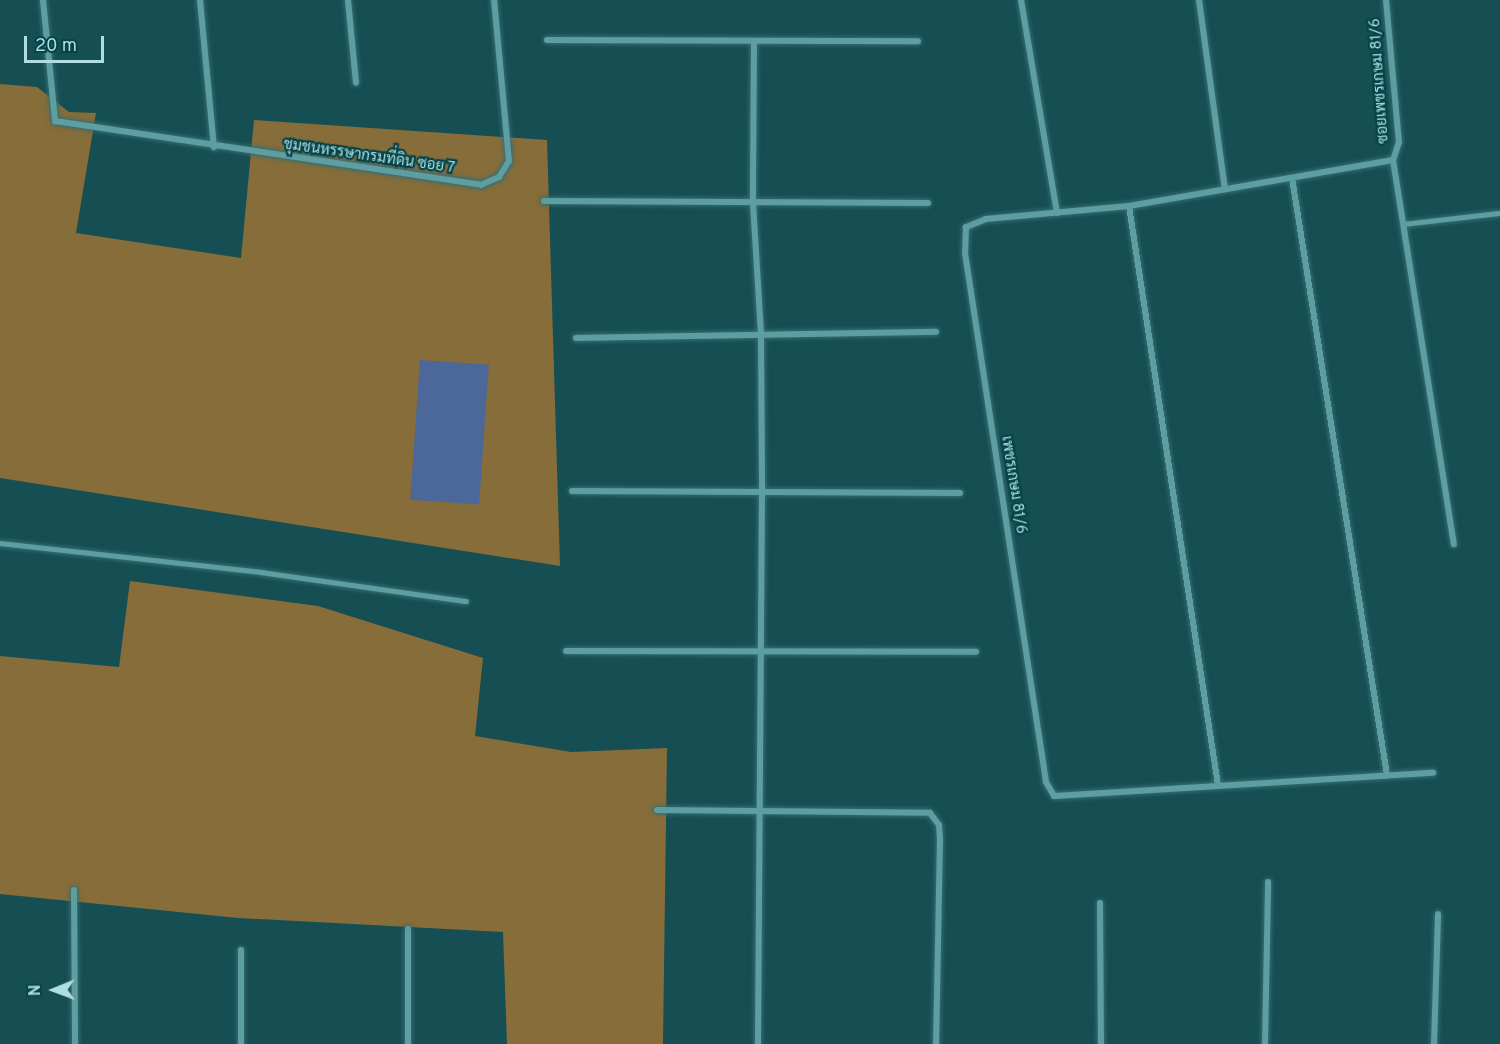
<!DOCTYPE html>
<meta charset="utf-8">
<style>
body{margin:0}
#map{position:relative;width:1500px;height:1044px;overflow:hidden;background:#154e53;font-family:Overpass,Sarabun,sans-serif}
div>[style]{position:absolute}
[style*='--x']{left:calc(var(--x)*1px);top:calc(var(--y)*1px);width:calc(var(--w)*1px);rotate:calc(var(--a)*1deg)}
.green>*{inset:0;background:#876d39}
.water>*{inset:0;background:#4c679a;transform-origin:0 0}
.roads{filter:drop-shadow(0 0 2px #376d72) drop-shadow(0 0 2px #376d72)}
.lane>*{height:4.5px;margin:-2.25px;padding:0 2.25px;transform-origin:2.25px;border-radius:2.25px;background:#5d9ea3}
.street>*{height:6px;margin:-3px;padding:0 3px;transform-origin:3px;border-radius:3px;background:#5d9ea3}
span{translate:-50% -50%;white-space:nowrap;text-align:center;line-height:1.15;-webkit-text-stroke:4.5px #054448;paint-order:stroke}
.street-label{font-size:15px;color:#afdde2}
.north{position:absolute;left:24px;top:960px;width:60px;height:60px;-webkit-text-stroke:4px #054448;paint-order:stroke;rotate:269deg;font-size:16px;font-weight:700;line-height:24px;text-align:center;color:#afdde2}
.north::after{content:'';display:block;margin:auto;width:21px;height:27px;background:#afdde2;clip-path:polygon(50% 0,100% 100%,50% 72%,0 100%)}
.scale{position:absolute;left:24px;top:36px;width:80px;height:27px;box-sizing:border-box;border:3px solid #afdde2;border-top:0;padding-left:8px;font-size:18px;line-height:21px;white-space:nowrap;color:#afdde2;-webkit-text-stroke:4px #054448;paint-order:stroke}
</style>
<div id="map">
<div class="green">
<i style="clip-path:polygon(0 84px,37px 87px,69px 112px,96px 113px,76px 233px,241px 258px,254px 120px,547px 140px,560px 566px,0 478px)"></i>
<i style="clip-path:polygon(130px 581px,318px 606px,483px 658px,475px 736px,571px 752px,667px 748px,663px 1044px,507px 1044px,503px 932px,238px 918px,0 894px,0 656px,119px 667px)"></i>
</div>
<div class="water">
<i style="left:420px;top:360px;width:69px;height:140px;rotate:4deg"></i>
</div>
<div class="roads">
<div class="lane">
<i style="--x:1403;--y:224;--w:98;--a:-6.5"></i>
<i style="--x:0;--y:543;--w:263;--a:6.3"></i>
<i style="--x:261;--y:572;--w:207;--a:8.1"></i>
</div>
<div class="street">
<i style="--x:43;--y:0;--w:122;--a:84.3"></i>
<i style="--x:55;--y:121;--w:431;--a:8.5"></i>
<i style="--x:481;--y:185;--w:20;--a:-24"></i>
<i style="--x:499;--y:177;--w:19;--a:-58"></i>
<i style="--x:509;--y:161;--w:162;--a:-95.3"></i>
<i style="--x:200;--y:0;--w:148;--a:84.6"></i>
<i style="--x:348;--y:0;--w:83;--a:84.5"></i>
<i style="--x:1021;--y:0;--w:216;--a:80.4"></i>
<i style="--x:1199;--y:0;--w:191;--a:82.2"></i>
<i style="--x:1386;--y:0;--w:143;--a:84.8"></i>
<i style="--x:1399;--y:142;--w:19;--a:108"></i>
<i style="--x:1393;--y:160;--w:389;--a:81"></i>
<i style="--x:547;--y:40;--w:371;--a:0.2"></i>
<i style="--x:754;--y:41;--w:162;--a:90.4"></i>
<i style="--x:753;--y:203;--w:132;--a:86.5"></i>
<i style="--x:761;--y:335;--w:157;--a:89.6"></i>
<i style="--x:762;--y:492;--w:552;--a:90.42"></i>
<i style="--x:1393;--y:160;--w:268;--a:170.1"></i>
<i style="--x:1129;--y:206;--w:144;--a:174.8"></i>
<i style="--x:986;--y:219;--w:22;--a:158"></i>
<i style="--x:966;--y:227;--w:26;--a:92"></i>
<i style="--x:965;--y:253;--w:535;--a:81.29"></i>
<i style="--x:1046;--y:782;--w:16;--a:60"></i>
<i style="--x:1054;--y:796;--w:380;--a:-3.5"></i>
<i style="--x:1292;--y:178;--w:605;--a:80.96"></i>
<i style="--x:544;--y:201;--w:384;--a:0.3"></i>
<i style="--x:1129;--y:206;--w:586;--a:81.26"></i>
<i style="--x:576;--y:338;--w:360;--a:-1"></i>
<i style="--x:572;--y:491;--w:388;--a:0.3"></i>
<i style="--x:566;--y:651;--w:410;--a:0.1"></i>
<i style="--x:657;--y:810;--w:273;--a:0.6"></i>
<i style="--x:930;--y:813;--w:15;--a:53"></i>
<i style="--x:939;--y:825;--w:14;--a:86"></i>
<i style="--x:940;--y:839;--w:205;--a:91.1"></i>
<i style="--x:74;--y:890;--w:154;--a:89.6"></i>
<i style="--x:1100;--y:903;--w:141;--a:89.6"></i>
<i style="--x:241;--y:1044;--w:94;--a:-90"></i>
<i style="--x:408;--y:1044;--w:115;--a:-90"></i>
<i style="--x:1265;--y:1044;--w:162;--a:-88.9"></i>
<i style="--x:1434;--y:1044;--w:130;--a:-88.2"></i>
</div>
</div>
<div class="street-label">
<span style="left:1380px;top:81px;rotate:-94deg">ซอยเพชรเกษม 81/6</span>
<span style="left:369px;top:157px;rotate:8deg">ชุมชนหรรษากรมที่ดิน ซอย 7</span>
<span style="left:1013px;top:485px;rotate:81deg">เพชรเกษม 81/6</span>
</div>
<div class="north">N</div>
<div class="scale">20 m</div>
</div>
